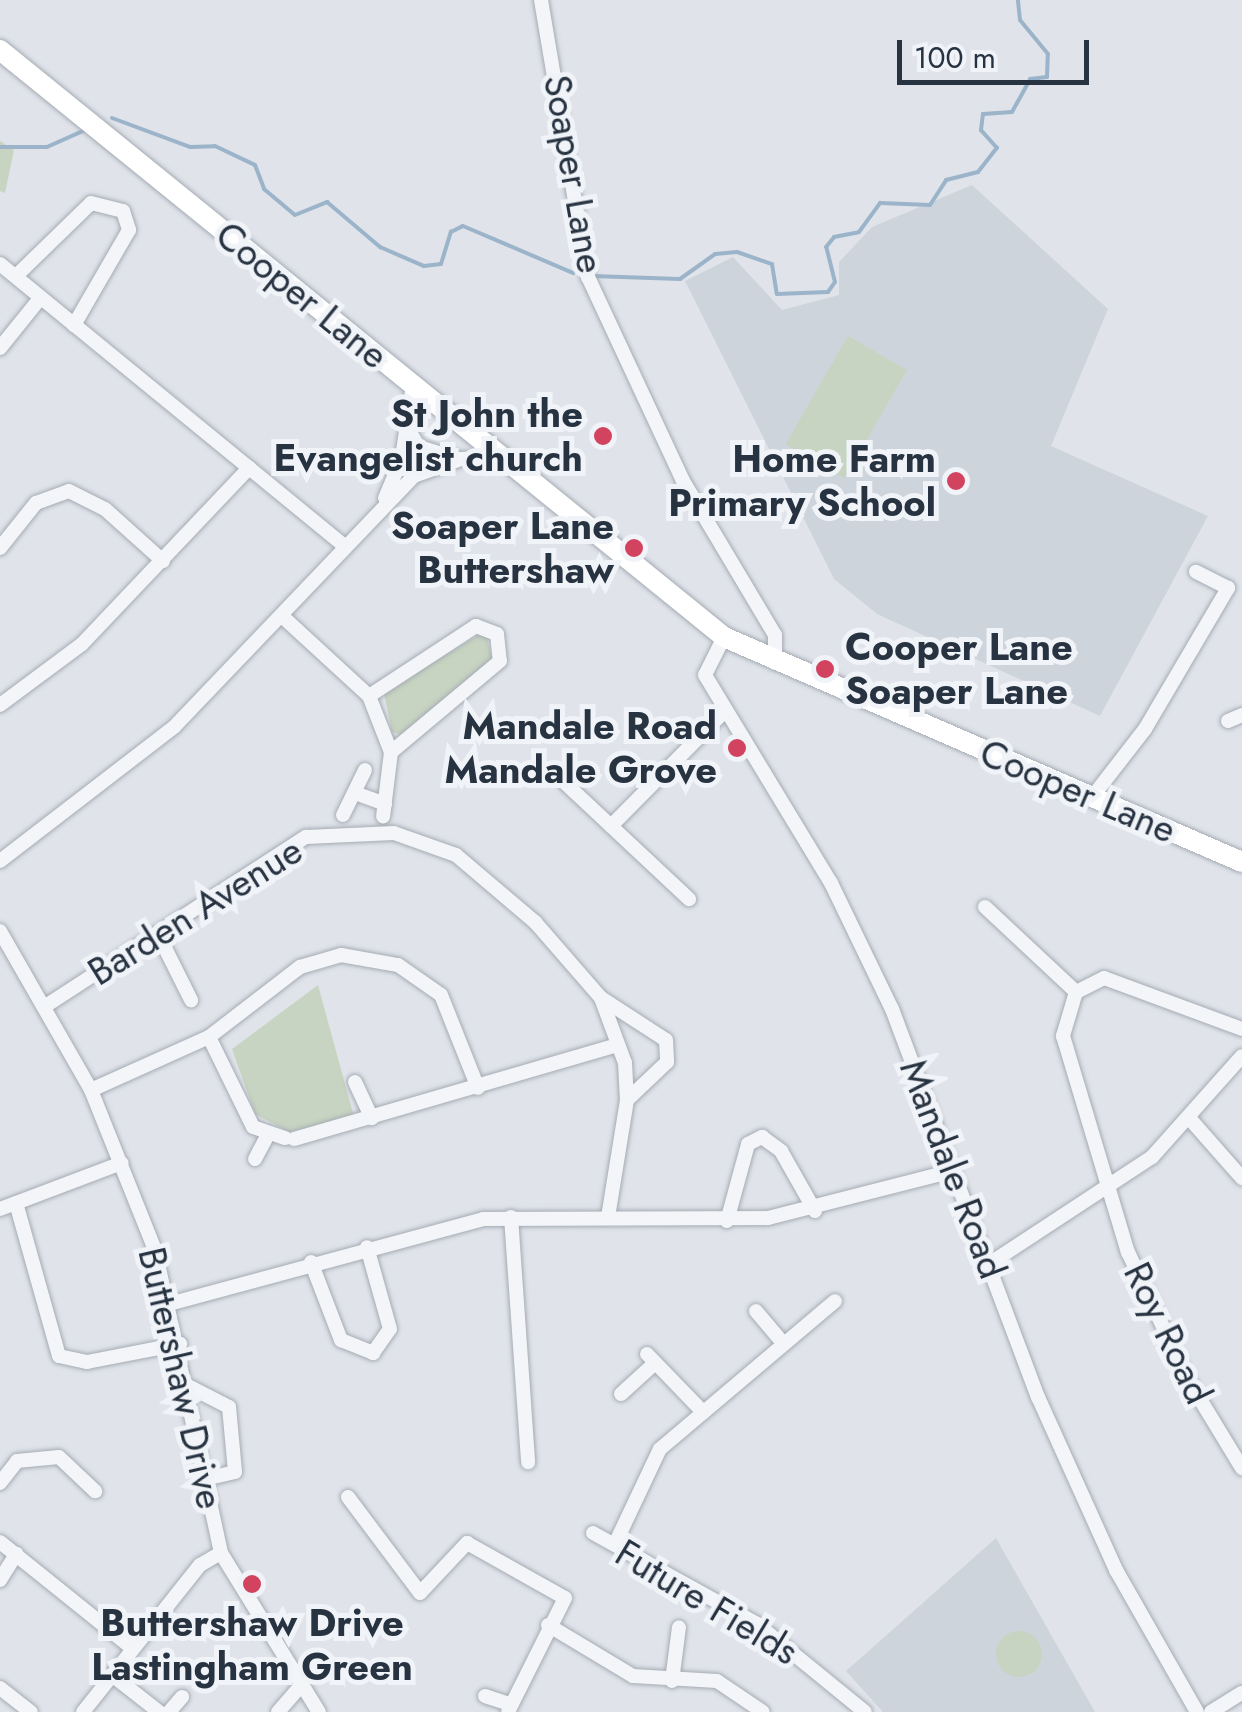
<!DOCTYPE html>
<style>
body{margin:0}
#map{position:relative;width:1242px;height:1712px;overflow:hidden;background:#e0e4ea;font-family:Jost,sans-serif}
div>[style]{position:absolute}
[style*='--x']{left:calc(var(--x)*1px);top:calc(var(--y)*1px);width:calc(var(--w)*1px);rotate:calc(var(--a)*1deg)}
.built>*{inset:0;background:#ced4dc}
.green>*{inset:0;background:#c7d4c1;transform-origin:0 0}
.round{border-radius:50%}
.stream>*{height:4px;margin:-2px;padding:0 2px;transform-origin:2px;border-radius:2px;background:#9bb4ca}
.roads{filter:drop-shadow(0 0 2px #a5abb4) drop-shadow(0 0 2px #a5abb4)}
.street>*{height:14px;margin:-7px;padding:0 7px;transform-origin:7px;border-radius:7px;background:#f3f5f8}
.secondary>*{height:20px;margin:-10px;padding:0 10px;transform-origin:10px;border-radius:10px;background:#fff}
.dots>*{width:28px;height:28px;translate:-50% -50%;box-sizing:border-box;border:5px solid #f0f3f7;border-radius:50%}
span{translate:-50% -50%;white-space:nowrap;text-align:center;line-height:1.15;-webkit-text-stroke:10px #f0f3f7;paint-order:stroke}
.street-label{font-size:38px;color:#283342}
.poi-label{font-size:38px;color:#283342;font-weight:700}
.right{translate:-100% -50%;text-align:right}
.left{translate:0 -50%;text-align:left}
.scale{position:absolute;left:897px;top:40px;width:192px;height:45px;box-sizing:border-box;border:5px solid #283342;border-top:0;padding-left:12px;font-size:30px;line-height:35px;white-space:nowrap;color:#283342;-webkit-text-stroke:8px #f0f3f7;paint-order:stroke}
</style>
<div id="map">
<div class="built">
<i style="clip-path:polygon(972px 185px,1108px 309px,1051px 446px,1208px 516px,1100px 716px,877px 614px,834px 579px,685px 281px,733px 257px,782px 310px,839px 295px,839px 262px,872px 227px)"></i>
<i style="clip-path:polygon(996px 1538px,1095px 1712px,883px 1712px,846px 1671px)"></i>
</div>
<div class="green">
<i style="clip-path:polygon(0 141px,14px 150px,5px 193px,0 191px)"></i>
<i style="left:848px;top:336px;width:68px;height:125px;rotate:30deg"></i>
<i style="clip-path:polygon(485px 631px,493px 662px,402px 735px,392px 732px,384px 693px)"></i>
<i style="clip-path:polygon(318px 985px,354px 1117px,289px 1132px,255px 1114px,232px 1049px)"></i>
<i class="round" style="left:996px;top:1631px;width:46px;height:46px"></i>
</div>
<div class="stream">
<i style="--x:112;--y:118;--w:83;--a:20.4"></i>
<i style="--x:190;--y:147;--w:25;--a:-2"></i>
<i style="--x:215;--y:146;--w:44;--a:25.4"></i>
<i style="--x:255;--y:165;--w:26;--a:69"></i>
<i style="--x:264;--y:189;--w:40;--a:40"></i>
<i style="--x:295;--y:215;--w:35;--a:-22"></i>
<i style="--x:327;--y:202;--w:70;--a:40.3"></i>
<i style="--x:380;--y:247;--w:48;--a:23.4"></i>
<i style="--x:424;--y:266;--w:17;--a:-7"></i>
<i style="--x:441;--y:264;--w:34;--a:-73"></i>
<i style="--x:451;--y:232;--w:13;--a:-27"></i>
<i style="--x:463;--y:226;--w:120;--a:23.1"></i>
<i style="--x:0;--y:147;--w:47;--a:0"></i>
<i style="--x:47;--y:147;--w:42;--a:-24.1"></i>
<i style="--x:592;--y:276;--w:88;--a:2"></i>
<i style="--x:680;--y:279;--w:43;--a:-35.5"></i>
<i style="--x:715;--y:254;--w:22;--a:-5"></i>
<i style="--x:737;--y:252;--w:37;--a:19"></i>
<i style="--x:772;--y:264;--w:30;--a:81"></i>
<i style="--x:777;--y:294;--w:51;--a:-2.2"></i>
<i style="--x:828;--y:292;--w:12;--a:-55"></i>
<i style="--x:835;--y:282;--w:36;--a:-104"></i>
<i style="--x:826;--y:247;--w:13;--a:-51"></i>
<i style="--x:834;--y:237;--w:25;--a:-11"></i>
<i style="--x:859;--y:232;--w:36;--a:-54"></i>
<i style="--x:880;--y:203;--w:50;--a:2.3"></i>
<i style="--x:930;--y:205;--w:30;--a:-57"></i>
<i style="--x:946;--y:180;--w:33;--a:-14"></i>
<i style="--x:978;--y:172;--w:31;--a:-52"></i>
<i style="--x:997;--y:148;--w:24;--a:-132"></i>
<i style="--x:981;--y:130;--w:16;--a:-83"></i>
<i style="--x:983;--y:114;--w:29;--a:-4"></i>
<i style="--x:1012;--y:112;--w:38;--a:-61"></i>
<i style="--x:1030;--y:79;--w:17;--a:-7"></i>
<i style="--x:1047;--y:77;--w:23;--a:-88"></i>
<i style="--x:1048;--y:54;--w:44;--a:-129.5"></i>
<i style="--x:1020;--y:20;--w:20;--a:-96"></i>
</div>
<div class="roads">
<div class="street">
<i style="--x:541;--y:0;--w:281;--a:80.4"></i>
<i style="--x:588;--y:277;--w:223;--a:65"></i>
<i style="--x:682;--y:479;--w:182;--a:59.2"></i>
<i style="--x:775;--y:635;--w:28;--a:90"></i>
<i style="--x:0;--y:264;--w:445;--a:39.3"></i>
<i style="--x:17;--y:275;--w:103;--a:-44.2"></i>
<i style="--x:91;--y:203;--w:33;--a:14"></i>
<i style="--x:123;--y:211;--w:20;--a:72"></i>
<i style="--x:129;--y:230;--w:110;--a:120.1"></i>
<i style="--x:0;--y:348;--w:59;--a:-51.2"></i>
<i style="--x:408;--y:429;--w:21;--a:59"></i>
<i style="--x:419;--y:447;--w:38;--a:17"></i>
<i style="--x:385;--y:498;--w:43;--a:-67"></i>
<i style="--x:402;--y:458;--w:75;--a:-81.5"></i>
<i style="--x:0;--y:548;--w:58;--a:-51.3"></i>
<i style="--x:36;--y:503;--w:35;--a:-20"></i>
<i style="--x:69;--y:491;--w:40;--a:26.6"></i>
<i style="--x:105;--y:509;--w:78;--a:41.9"></i>
<i style="--x:283;--y:617;--w:117;--a:42.6"></i>
<i style="--x:369;--y:696;--w:60;--a:68.6"></i>
<i style="--x:391;--y:752;--w:65;--a:97"></i>
<i style="--x:724;--y:637;--w:42;--a:116.6"></i>
<i style="--x:705;--y:675;--w:243;--a:58.8"></i>
<i style="--x:831;--y:883;--w:140;--a:64.2"></i>
<i style="--x:892;--y:1009;--w:415;--a:69.4"></i>
<i style="--x:1038;--y:1397;--w:190;--a:65.7"></i>
<i style="--x:1116;--y:1570;--w:163;--a:60.3"></i>
<i style="--x:369;--y:696;--w:128;--a:-33.2"></i>
<i style="--x:476;--y:626;--w:22;--a:21"></i>
<i style="--x:497;--y:634;--w:27;--a:84"></i>
<i style="--x:500;--y:661;--w:142;--a:140.1"></i>
<i style="--x:0;--y:705;--w:102;--a:-36.6"></i>
<i style="--x:82;--y:644;--w:243;--a:-46.5"></i>
<i style="--x:1228;--y:721;--w:15;--a:-23"></i>
<i style="--x:565;--y:783;--w:170;--a:43.1"></i>
<i style="--x:355;--y:793;--w:32;--a:20"></i>
<i style="--x:1093;--y:796;--w:85;--a:-52.2"></i>
<i style="--x:1145;--y:729;--w:164;--a:-59.5"></i>
<i style="--x:1228;--y:588;--w:36;--a:-153"></i>
<i style="--x:343;--y:815;--w:50;--a:-63.9"></i>
<i style="--x:611;--y:826;--w:161;--a:-45.3"></i>
<i style="--x:0;--y:861;--w:220;--a:-37.6"></i>
<i style="--x:174;--y:727;--w:347;--a:-46.3"></i>
<i style="--x:414;--y:476;--w:50;--a:-19.9"></i>
<i style="--x:461;--y:459;--w:42;--a:-1.4"></i>
<i style="--x:985;--y:907;--w:125;--a:43"></i>
<i style="--x:0;--y:931;--w:183;--a:60.2"></i>
<i style="--x:91;--y:1090;--w:172;--a:68.2"></i>
<i style="--x:155;--y:1250;--w:310;--a:77.7"></i>
<i style="--x:221;--y:1553;--w:187;--a:58.4"></i>
<i style="--x:159;--y:936;--w:72;--a:63.4"></i>
<i style="--x:601;--y:998;--w:77;--a:32.9"></i>
<i style="--x:666;--y:1040;--w:22;--a:87"></i>
<i style="--x:667;--y:1062;--w:55;--a:136.5"></i>
<i style="--x:47;--y:1005;--w:309;--a:-33"></i>
<i style="--x:306;--y:837;--w:88;--a:-2.6"></i>
<i style="--x:394;--y:833;--w:66;--a:19.5"></i>
<i style="--x:456;--y:855;--w:104;--a:40.3"></i>
<i style="--x:535;--y:922;--w:101;--a:49"></i>
<i style="--x:601;--y:998;--w:69;--a:69.7"></i>
<i style="--x:625;--y:1063;--w:37;--a:87"></i>
<i style="--x:627;--y:1100;--w:119;--a:99.2"></i>
<i style="--x:1242;--y:1029;--w:147;--a:-159.7"></i>
<i style="--x:1104;--y:978;--w:31;--a:153"></i>
<i style="--x:1076;--y:992;--w:46;--a:106.5"></i>
<i style="--x:1063;--y:1036;--w:226;--a:73.3"></i>
<i style="--x:1128;--y:1252;--w:137;--a:64.9"></i>
<i style="--x:1186;--y:1376;--w:108;--a:58.7"></i>
<i style="--x:209;--y:1037;--w:100;--a:63.9"></i>
<i style="--x:253;--y:1127;--w:34;--a:19"></i>
<i style="--x:355;--y:1082;--w:40;--a:65"></i>
<i style="--x:91;--y:1090;--w:129;--a:-24.2"></i>
<i style="--x:209;--y:1037;--w:115;--a:-37.6"></i>
<i style="--x:300;--y:967;--w:43;--a:-16.3"></i>
<i style="--x:341;--y:955;--w:58;--a:10"></i>
<i style="--x:398;--y:965;--w:52;--a:34.9"></i>
<i style="--x:441;--y:995;--w:100;--a:68.3"></i>
<i style="--x:1190;--y:1119;--w:79;--a:48.6"></i>
<i style="--x:294;--y:1139;--w:337;--a:-16.2"></i>
<i style="--x:255;--y:1159;--w:27;--a:-62"></i>
<i style="--x:16;--y:1203;--w:159;--a:74.3"></i>
<i style="--x:59;--y:1356;--w:29;--a:12"></i>
<i style="--x:87;--y:1362;--w:95;--a:-11"></i>
<i style="--x:0;--y:1209;--w:130;--a:-20.7"></i>
<i style="--x:511;--y:1217;--w:246;--a:86"></i>
<i style="--x:727;--y:1221;--w:80;--a:-74.7"></i>
<i style="--x:748;--y:1144;--w:16;--a:-27"></i>
<i style="--x:762;--y:1137;--w:24;--a:36"></i>
<i style="--x:781;--y:1151;--w:69;--a:60.5"></i>
<i style="--x:311;--y:1262;--w:84;--a:69"></i>
<i style="--x:341;--y:1340;--w:35;--a:22"></i>
<i style="--x:373;--y:1353;--w:29;--a:-55"></i>
<i style="--x:390;--y:1329;--w:85;--a:-105.7"></i>
<i style="--x:989;--y:1264;--w:195;--a:-33.3"></i>
<i style="--x:1152;--y:1157;--w:135;--a:-48.3"></i>
<i style="--x:169;--y:1304;--w:325;--a:-15.1"></i>
<i style="--x:483;--y:1219;--w:285;--a:-0.2"></i>
<i style="--x:768;--y:1218;--w:191;--a:-14.3"></i>
<i style="--x:756;--y:1311;--w:42;--a:49.8"></i>
<i style="--x:647;--y:1354;--w:78;--a:46"></i>
<i style="--x:188;--y:1386;--w:46;--a:27.1"></i>
<i style="--x:229;--y:1407;--w:65;--a:84.7"></i>
<i style="--x:235;--y:1472;--w:31;--a:167"></i>
<i style="--x:621;--y:1394;--w:46;--a:-42.4"></i>
<i style="--x:0;--y:1483;--w:28;--a:-52"></i>
<i style="--x:17;--y:1461;--w:42;--a:-5.4"></i>
<i style="--x:59;--y:1457;--w:50;--a:43.4"></i>
<i style="--x:348;--y:1497;--w:120;--a:53.1"></i>
<i style="--x:420;--y:1593;--w:69;--a:-46.8"></i>
<i style="--x:467;--y:1543;--w:112;--a:29.3"></i>
<i style="--x:565;--y:1598;--w:127;--a:116.6"></i>
<i style="--x:593;--y:1533;--w:188;--a:29"></i>
<i style="--x:757;--y:1624;--w:139;--a:39.2"></i>
<i style="--x:0;--y:1542;--w:169;--a:38.8"></i>
<i style="--x:615;--y:1544;--w:105;--a:-64.7"></i>
<i style="--x:660;--y:1449;--w:229;--a:-40.2"></i>
<i style="--x:0;--y:1580;--w:31;--a:-58"></i>
<i style="--x:548;--y:1625;--w:99;--a:31"></i>
<i style="--x:633;--y:1676;--w:84;--a:3.4"></i>
<i style="--x:717;--y:1681;--w:55;--a:34"></i>
<i style="--x:112;--y:1675;--w:60;--a:38.2"></i>
<i style="--x:672;--y:1681;--w:54;--a:-82.6"></i>
<i style="--x:0;--y:1688;--w:39;--a:38"></i>
<i style="--x:485;--y:1696;--w:22;--a:18"></i>
<i style="--x:83;--y:1712;--w:188;--a:-51.5"></i>
<i style="--x:200;--y:1565;--w:24;--a:-30"></i>
<i style="--x:169;--y:1712;--w:20;--a:-49"></i>
<i style="--x:278;--y:1712;--w:35;--a:-49"></i>
<i style="--x:1211;--y:1712;--w:36;--a:-32"></i>
</div>
<div class="secondary">
<i style="--x:0;--y:50;--w:932;--a:39.03"></i>
<i style="--x:724;--y:637;--w:565;--a:23.48"></i>
</div>
</div>
<div class="dots">
<i style="left:603px;top:436px;background:#d1435e"></i>
<i style="left:956px;top:481px;background:#d1435e"></i>
<i style="left:634px;top:548px;background:#d1435e"></i>
<i style="left:825px;top:669px;background:#d1435e"></i>
<i style="left:737px;top:748px;background:#d1435e"></i>
<i style="left:252px;top:1584px;background:#d1435e"></i>
</div>
<div class="street-label">
<span style="left:574px;top:174px;rotate:80deg">Soaper Lane</span>
<span style="left:302px;top:295px;rotate:39deg">Cooper Lane</span>
<span style="left:1078px;top:791px;rotate:23deg">Cooper Lane</span>
<span style="left:195px;top:911px;rotate:-32deg">Barden Avenue</span>
<span style="left:953px;top:1169px;rotate:69deg">Mandale Road</span>
<span style="left:1168px;top:1333px;rotate:64deg">Roy Road</span>
<span style="left:181px;top:1378px;rotate:77deg">Buttershaw Drive</span>
<span style="left:707px;top:1602px;rotate:31deg">Future Fields</span>
</div>
<div class="poi-label">
<span class="right" style="left:583px;top:436px">St John the<br>Evangelist church</span>
<span class="right" style="left:936px;top:481px">Home Farm<br>Primary School</span>
<span class="right" style="left:614px;top:548px">Soaper Lane<br>Buttershaw</span>
<span class="left" style="left:845px;top:669px">Cooper Lane<br>Soaper Lane</span>
<span class="right" style="left:717px;top:748px">Mandale Road<br>Mandale Grove</span>
<span style="left:252px;top:1645px">Buttershaw Drive<br>Lastingham Green</span>
</div>
<div class="scale">100 m</div>
</div>
